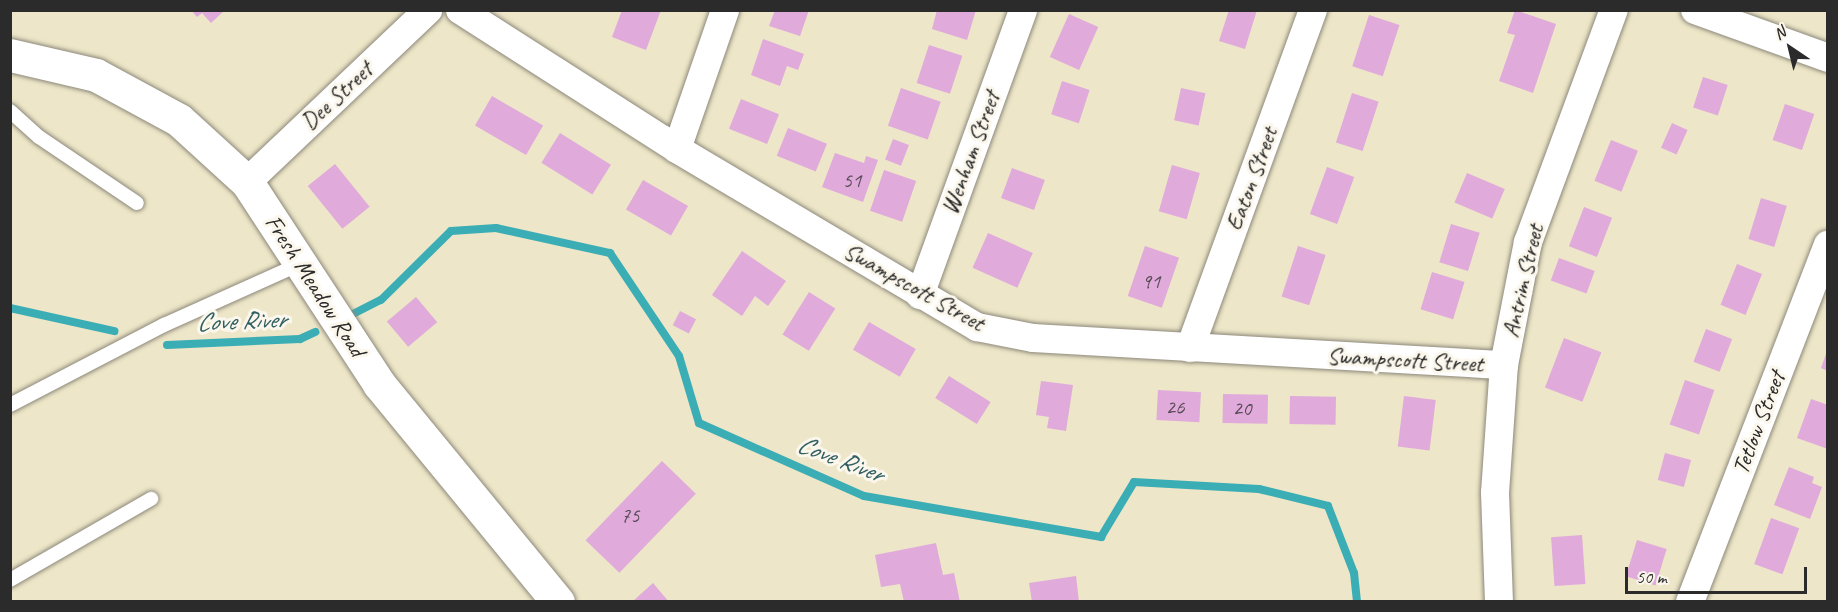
<!DOCTYPE html>
<style>
body{margin:0}
#map{position:relative;width:1838px;height:612px;overflow:hidden;background:#ede6c8;font-family:Caveat,sans-serif}
div>[style]{position:absolute}
[style*='--x']{left:calc(var(--x)*1px);top:calc(var(--y)*1px);width:calc(var(--w)*1px);rotate:calc(var(--a)*1deg)}
.stream>*{height:8px;margin:-4px;padding:0 4px;transform-origin:4px;border-radius:4px;background:#3badb5}
.building>*{inset:0;background:#e0aadb;transform-origin:0 0}
.roads{filter:drop-shadow(0 0 2px #8c887a) drop-shadow(0 0 2px #8c887a)}
.lane>*{height:14px;margin:-7px;padding:0 7px;transform-origin:7px;border-radius:7px;background:#fff}
.street>*{height:28px;margin:-14px;padding:0 14px;transform-origin:14px;border-radius:14px;background:#fff}
.secondary>*{height:33px;margin:-16.5px;padding:0 16.5px;transform-origin:16.5px;border-radius:16.5px;background:#fff}
span{translate:-50% -50%;white-space:nowrap;text-align:center;line-height:1.15;-webkit-text-stroke:6px #fbf7ec;paint-order:stroke}
.number-label{font-size:21px;color:#584b57}
.number-label span{-webkit-text-stroke-width:0}
.street-label{font-size:24px;color:#2b2b2b}
.water-label{font-size:26px;color:#315f62;font-style:italic}
.frame{position:absolute;inset:0;border:12px solid #2b2b2b;pointer-events:none}
.north{position:absolute;left:1760px;top:18px;width:60px;height:60px;-webkit-text-stroke:4px #fbf7ec;paint-order:stroke;rotate:325deg;font-size:16px;font-weight:700;line-height:24px;text-align:center;color:#2b2b2b}
.north::after{content:'';display:block;margin:auto;width:21px;height:27px;background:#2b2b2b;clip-path:polygon(50% 0,100% 100%,50% 72%,0 100%)}
.scale{position:absolute;left:1625px;top:567px;width:182px;height:27px;box-sizing:border-box;border:3px solid #2b2b2b;border-top:0;padding-left:8px;font-size:18px;line-height:21px;white-space:nowrap;color:#2b2b2b;-webkit-text-stroke:4px #fbf7ec;paint-order:stroke}
</style>
<div id="map">
<div class="stream">
<i style="--x:10;--y:308;--w:107;--a:12.5"></i>
<i style="--x:347;--y:317;--w:38;--a:-27"></i>
<i style="--x:381;--y:300;--w:98;--a:-44.6"></i>
<i style="--x:451;--y:231;--w:45;--a:-3.8"></i>
<i style="--x:496;--y:228;--w:117;--a:12.4"></i>
<i style="--x:610;--y:253;--w:124;--a:56.2"></i>
<i style="--x:679;--y:356;--w:70;--a:73.4"></i>
<i style="--x:699;--y:423;--w:180;--a:23.9"></i>
<i style="--x:864;--y:496;--w:241;--a:9.8"></i>
<i style="--x:1101;--y:537;--w:64;--a:-59"></i>
<i style="--x:1134;--y:482;--w:125;--a:3.2"></i>
<i style="--x:1259;--y:489;--w:71;--a:13.8"></i>
<i style="--x:1328;--y:506;--w:72;--a:68.8"></i>
<i style="--x:1354;--y:573;--w:29;--a:84"></i>
<i style="--x:167;--y:345;--w:133;--a:-2.6"></i>
<i style="--x:300;--y:339;--w:17;--a:-25"></i>
</div>
<div class="building">
<i style="clip-path:polygon(191px 10px,225px 10px,211px 23px,202px 13px,197px 17px)"></i>
<i style="clip-path:polygon(622px 10px,661px 10px,646px 50px,612px 37px)"></i>
<i style="clip-path:polygon(775px 10px,809px 10px,800px 36px,769px 26px)"></i>
<i style="clip-path:polygon(937px 10px,976px 10px,967px 40px,932px 29px)"></i>
<i style="clip-path:polygon(1229px 10px,1257px 10px,1245px 49px,1219px 41px)"></i>
<i style="clip-path:polygon(1515px 10px,1556px 24px,1533px 93px,1499px 81px,1515px 35px,1507px 33px)"></i>
<i style="left:1069px;top:14px;width:32px;height:47px;rotate:24deg"></i>
<i style="left:1369px;top:15px;width:32px;height:54px;rotate:18deg"></i>
<i style="clip-path:polygon(763px 39px,804px 54px,798px 70px,787px 66px,780px 86px,751px 75px)"></i>
<i style="left:929px;top:45px;width:35px;height:40px;rotate:18deg"></i>
<i style="left:1703px;top:77px;width:26px;height:32px;rotate:18deg"></i>
<i style="left:1062px;top:81px;width:29px;height:35px;rotate:18deg"></i>
<i style="left:901px;top:88px;width:42px;height:40px;rotate:19deg"></i>
<i style="left:1181px;top:88px;width:25px;height:33px;rotate:12deg"></i>
<i style="left:1352px;top:93px;width:28px;height:52px;rotate:18deg"></i>
<i style="left:492px;top:96px;width:59px;height:34px;rotate:30deg"></i>
<i style="left:741px;top:99px;width:41px;height:32px;rotate:22deg"></i>
<i style="left:1785px;top:104px;width:31px;height:38px;rotate:19deg"></i>
<i style="left:1672px;top:123px;width:17px;height:27px;rotate:24deg"></i>
<i style="left:788px;top:128px;width:42px;height:30px;rotate:22deg"></i>
<i style="left:560px;top:133px;width:60px;height:35px;rotate:32deg"></i>
<i style="left:893px;top:139px;width:17px;height:22px;rotate:21deg"></i>
<i style="left:1611px;top:140px;width:29px;height:44px;rotate:22deg"></i>
<i style="clip-path:polygon(835px 153px,864px 163px,866px 156px,878px 160px,863px 202px,822px 187px)"></i>
<i style="left:335px;top:164px;width:55px;height:35px;rotate:51deg"></i>
<i style="left:1172px;top:165px;width:29px;height:48px;rotate:16deg"></i>
<i style="left:1327px;top:167px;width:29px;height:50px;rotate:20deg"></i>
<i style="left:1012px;top:168px;width:35px;height:32px;rotate:20deg"></i>
<i style="left:884px;top:170px;width:34px;height:43px;rotate:19deg"></i>
<i style="left:1467px;top:173px;width:41px;height:32px;rotate:23deg"></i>
<i style="left:643px;top:180px;width:52px;height:34px;rotate:30deg"></i>
<i style="left:1761px;top:198px;width:27px;height:43px;rotate:17deg"></i>
<i style="left:1584px;top:207px;width:30px;height:42px;rotate:21deg"></i>
<i style="left:1451px;top:224px;width:30px;height:40px;rotate:17deg"></i>
<i style="left:988px;top:233px;width:49px;height:38px;rotate:24deg"></i>
<i style="left:1145px;top:246px;width:36px;height:53px;rotate:19deg"></i>
<i style="left:1298px;top:246px;width:29px;height:53px;rotate:18deg"></i>
<i style="clip-path:polygon(742px 251px,786px 281px,768px 306px,755px 296px,742px 316px,712px 295px)"></i>
<i style="left:1559px;top:258px;width:38px;height:24px;rotate:20deg"></i>
<i style="left:1737px;top:264px;width:27px;height:44px;rotate:22deg"></i>
<i style="left:1432px;top:272px;width:34px;height:39px;rotate:17deg"></i>
<i style="left:809px;top:292px;width:31px;height:50px;rotate:32deg"></i>
<i style="left:416px;top:297px;width:33px;height:38px;rotate:50deg"></i>
<i style="left:680px;top:311px;width:18px;height:16px;rotate:27deg"></i>
<i style="left:869px;top:322px;width:54px;height:32px;rotate:30deg"></i>
<i style="left:1706px;top:329px;width:28px;height:35px;rotate:21deg"></i>
<i style="left:1564px;top:338px;width:40px;height:53px;rotate:21deg"></i>
<i style="clip-path:polygon(1827px 351px,1828px 351px,1828px 371px,1821px 368px)"></i>
<i style="left:949px;top:376px;width:49px;height:26px;rotate:32deg"></i>
<i style="left:1685px;top:380px;width:31px;height:47px;rotate:19deg"></i>
<i style="clip-path:polygon(1041px 381px,1073px 385px,1066px 431px,1047px 428px,1049px 417px,1036px 415px)"></i>
<i style="left:1158px;top:390px;width:43px;height:30px;rotate:3deg"></i>
<i style="left:1223px;top:394px;width:45px;height:29px;rotate:1deg"></i>
<i style="left:1290px;top:396px;width:46px;height:28px;rotate:1deg"></i>
<i style="left:1404px;top:396px;width:32px;height:51px;rotate:7deg"></i>
<i style="clip-path:polygon(1811px 399px,1828px 405px,1828px 449px,1797px 438px)"></i>
<i style="left:1665px;top:453px;width:27px;height:28px;rotate:15deg"></i>
<i style="left:662px;top:461px;width:47px;height:110px;rotate:44deg"></i>
<i style="clip-path:polygon(1789px 467px,1814px 477px,1812px 483px,1822px 487px,1810px 519px,1774px 505px)"></i>
<i style="left:1771px;top:518px;width:30px;height:49px;rotate:20deg"></i>
<i style="left:1582px;top:535px;width:49px;height:31px;rotate:86deg"></i>
<i style="left:1637px;top:540px;width:31px;height:38px;rotate:17deg"></i>
<i style="clip-path:polygon(936px 543px,943px 575px,954px 573px,960px 602px,904px 602px,900px 584px,881px 587px,875px 555px)"></i>
<i style="clip-path:polygon(1076px 576px,1079px 602px,1032px 602px,1029px 583px)"></i>
<i style="clip-path:polygon(653px 583px,669px 602px,632px 602px)"></i>
</div>
<div class="roads">
<div class="lane">
<i style="--x:10;--y:111;--w:39;--a:42"></i>
<i style="--x:39;--y:137;--w:118;--a:34"></i>
<i style="--x:10;--y:405;--w:174;--a:-27.5"></i>
<i style="--x:164;--y:325;--w:149;--a:-24.2"></i>
<i style="--x:10;--y:580;--w:163;--a:-29.9"></i>
</div>
<div class="street">
<i style="--x:460;--y:10;--w:258;--a:32.6"></i>
<i style="--x:677;--y:149;--w:349;--a:30.7"></i>
<i style="--x:977;--y:327;--w:57;--a:11.1"></i>
<i style="--x:1033;--y:338;--w:472;--a:3.3"></i>
<i style="--x:1695;--y:10;--w:141;--a:19.8"></i>
<i style="--x:677;--y:149;--w:147;--a:-70.9"></i>
<i style="--x:247;--y:182;--w:250;--a:-43.5"></i>
<i style="--x:920;--y:295;--w:303;--a:-70.1"></i>
<i style="--x:1190;--y:348;--w:360;--a:-70"></i>
<i style="--x:1499;--y:602;--w:109;--a:-92.1"></i>
<i style="--x:1495;--y:493;--w:128;--a:-86"></i>
<i style="--x:1504;--y:365;--w:125;--a:-79"></i>
<i style="--x:1528;--y:242;--w:247;--a:-69.7"></i>
<i style="--x:1690;--y:602;--w:383;--a:-68.9"></i>
</div>
<div class="secondary">
<i style="--x:10;--y:55;--w:88;--a:13.1"></i>
<i style="--x:96;--y:75;--w:94;--a:28.5"></i>
<i style="--x:179;--y:120;--w:92;--a:42.4"></i>
<i style="--x:247;--y:182;--w:241;--a:56.8"></i>
<i style="--x:379;--y:384;--w:282;--a:50.6"></i>
</div>
</div>
<div class="number-label">
<span style="left:852px;top:180px">51</span>
<span style="left:1151px;top:281px">91</span>
<span style="left:1175px;top:407px">26</span>
<span style="left:1242px;top:408px">20</span>
<span style="left:630px;top:515px">75</span>
</div>
<div class="street-label">
<span style="left:337px;top:96px;rotate:-43deg">Dee Street</span>
<span style="left:971px;top:153px;rotate:-70deg">Wenham Street</span>
<span style="left:1252px;top:179px;rotate:-70deg">Eaton Street</span>
<span style="left:1523px;top:281px;rotate:-77deg">Antrim Street</span>
<span style="left:315px;top:286px;rotate:57deg">Fresh Meadow Road</span>
<span style="left:914px;top:287px;rotate:29deg">Swampscott Street</span>
<span style="left:1405px;top:360px;rotate:3deg">Swampscott Street</span>
<span style="left:1759px;top:423px;rotate:-69deg">Tetlow Street</span>
</div>
<div class="water-label">
<span style="left:241px;top:321px;rotate:-2deg">Cove River</span>
<span style="left:840px;top:459px;rotate:21deg">Cove River</span>
</div>
<div class="frame"></div>
<div class="north">N</div>
<div class="scale">50 m</div>
</div>
